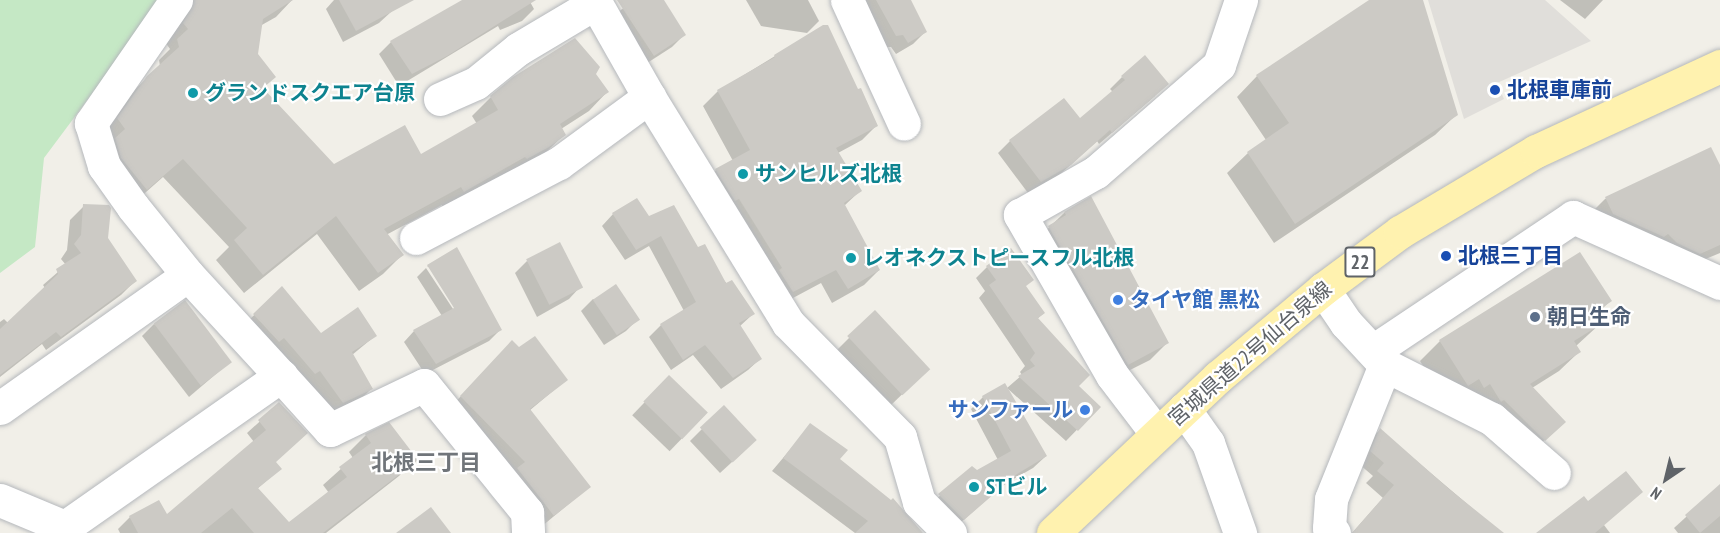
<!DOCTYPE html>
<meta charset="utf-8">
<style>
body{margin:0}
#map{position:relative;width:1720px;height:533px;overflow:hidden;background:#f1efe8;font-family:"PT Sans Narrow","Noto Sans JP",sans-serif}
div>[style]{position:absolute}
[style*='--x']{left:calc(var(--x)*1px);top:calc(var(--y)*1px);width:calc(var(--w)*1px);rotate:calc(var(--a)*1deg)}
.industrial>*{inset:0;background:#e0deda}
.green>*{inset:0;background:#c5e8c5}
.shadow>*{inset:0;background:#0003;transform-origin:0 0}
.building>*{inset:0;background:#cccac5;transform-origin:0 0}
.roads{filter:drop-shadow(0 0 2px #b5b8bc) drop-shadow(0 0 2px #b5b8bc)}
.minor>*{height:33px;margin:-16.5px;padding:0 16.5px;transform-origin:16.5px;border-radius:16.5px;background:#fff}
.major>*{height:33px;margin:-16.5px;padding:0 16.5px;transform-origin:16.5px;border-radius:16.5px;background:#fff2af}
.dots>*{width:16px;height:16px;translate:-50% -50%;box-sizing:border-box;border:3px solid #fff;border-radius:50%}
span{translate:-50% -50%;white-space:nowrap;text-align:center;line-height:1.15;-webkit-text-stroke:4.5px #fff;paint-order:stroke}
.shield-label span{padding:2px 4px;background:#fff;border:2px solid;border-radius:4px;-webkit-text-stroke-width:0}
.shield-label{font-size:20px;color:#5f6368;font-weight:700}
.transit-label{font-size:21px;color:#164399;font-weight:700}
.left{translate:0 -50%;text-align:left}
.culture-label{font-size:21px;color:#0d838f;font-weight:700}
.shop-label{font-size:21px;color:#366cbe;font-weight:700}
.right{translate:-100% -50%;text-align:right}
.service-label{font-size:21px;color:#4e5e75;font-weight:700}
.street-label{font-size:21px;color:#5f6368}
.neighbourhood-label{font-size:22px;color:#70757a;font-weight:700}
.north{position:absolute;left:1636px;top:449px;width:60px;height:60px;-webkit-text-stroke:4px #fff;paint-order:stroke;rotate:215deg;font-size:16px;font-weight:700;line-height:24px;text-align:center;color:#5f6368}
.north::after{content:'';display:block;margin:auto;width:21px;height:27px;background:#5f6368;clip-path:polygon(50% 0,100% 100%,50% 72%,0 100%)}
</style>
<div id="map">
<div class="industrial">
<i style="clip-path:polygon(1428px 0,1545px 0,1591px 41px,1497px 83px,1504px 99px,1464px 119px)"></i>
</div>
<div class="green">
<i style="clip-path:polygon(0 0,162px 0,44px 158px,35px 247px,0 273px)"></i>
</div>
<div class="shadow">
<i style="clip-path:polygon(194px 0,292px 0,276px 17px,260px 26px,256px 55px,274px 77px,262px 89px,334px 166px,420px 156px,477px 124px,472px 116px,491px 97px,594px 74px,607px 92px,589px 111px,561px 129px,564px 135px,545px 153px,444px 210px,442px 205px,386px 235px,402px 255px,383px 274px,359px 291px,317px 234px,244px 293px,216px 260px,229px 247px,163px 177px,128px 208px,99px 138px,128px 96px,160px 66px,159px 60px,170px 49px,165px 42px,176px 18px)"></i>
<i style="clip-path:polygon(334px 0,386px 0,392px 11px,379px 23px,343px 42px,326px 9px)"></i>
<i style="clip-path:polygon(478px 0,529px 0,534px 9px,522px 21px,500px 30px,498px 26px,399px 86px,379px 54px,391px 42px)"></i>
<i style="clip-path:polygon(633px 0,662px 0,684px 35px,672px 47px,641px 67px,610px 19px)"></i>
<i style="clip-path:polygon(746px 0,808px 0,819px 21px,807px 33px,761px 26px)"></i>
<i style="clip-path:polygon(863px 0,909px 0,925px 32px,913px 44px,896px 54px,891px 47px,884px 47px)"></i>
<i style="clip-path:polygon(1372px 0,1421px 0,1456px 115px,1435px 135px,1274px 243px,1227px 173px,1248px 153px,1266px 140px,1237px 97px,1257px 76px)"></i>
<i style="clip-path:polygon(1560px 0,1603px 0,1585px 19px)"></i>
<i style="clip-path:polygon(775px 56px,857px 91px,877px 125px,862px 140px,838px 153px,860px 191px,844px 206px,879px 270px,864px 285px,832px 303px,821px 283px,778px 306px,701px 185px,716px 170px,733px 161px,703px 106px,718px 91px)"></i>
<i style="clip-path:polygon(1122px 77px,1155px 96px,1099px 144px,1097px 141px,1057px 177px,1028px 193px,998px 153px,1010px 141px,1080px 120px,1113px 92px,1110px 89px)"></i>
<i style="clip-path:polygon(1710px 149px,1720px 167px,1720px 253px,1684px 268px,1590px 214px,1605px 199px)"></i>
<i style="clip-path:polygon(1090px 198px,1167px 343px,1150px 360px,1110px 380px,1032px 244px,1064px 213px)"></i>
<i style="clip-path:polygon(84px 206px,135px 281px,121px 295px,46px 350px,42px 344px,0 377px,0 322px,4px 319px,8px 323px,45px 288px,43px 285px,66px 265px,61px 259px,67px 250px,70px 220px)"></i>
<i style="clip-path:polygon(613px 214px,648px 218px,697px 249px,753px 314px,739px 327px,760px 359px,748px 370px,721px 389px,693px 355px,671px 370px,649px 337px,661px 325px,684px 311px,649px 246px,625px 260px,602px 226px)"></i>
<i style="clip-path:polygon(456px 249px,500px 330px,489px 341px,425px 374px,404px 342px,414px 331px,442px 316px,417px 277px,426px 268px,457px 315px,459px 313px,430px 267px,427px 267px)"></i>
<i style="clip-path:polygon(527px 261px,581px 286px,569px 299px,537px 317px,515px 273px)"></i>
<i style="clip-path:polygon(987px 267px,1025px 287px,1044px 313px,1037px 319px,1077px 386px,1099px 407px,1066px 441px,1007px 388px,1022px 375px,1020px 372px,1025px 366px,979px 298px,985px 291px,976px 278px)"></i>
<i style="clip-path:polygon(282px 288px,320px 335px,375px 336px,352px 355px,371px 389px,359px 401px,330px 414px,242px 327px)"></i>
<i style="clip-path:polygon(593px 299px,638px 319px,626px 331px,604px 345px,581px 311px)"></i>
<i style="clip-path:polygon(1610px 301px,1602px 309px,1604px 312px,1598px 318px,1601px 323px,1576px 346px,1579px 352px,1559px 371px,1532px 388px,1563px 422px,1525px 459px,1448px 405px,1420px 361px,1440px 341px)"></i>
<i style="clip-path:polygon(875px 312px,916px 381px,890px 406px,837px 350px)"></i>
<i style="clip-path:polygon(154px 324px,230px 362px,189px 397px,142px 336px)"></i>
<i style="clip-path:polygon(500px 354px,566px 380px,529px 411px,589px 487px,541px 527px,449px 409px)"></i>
<i style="left:669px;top:377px;width:52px;height:53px;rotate:44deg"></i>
<i style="clip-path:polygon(983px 397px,1046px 456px,1033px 468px,1003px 485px,951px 531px,927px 507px,972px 468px,977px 472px,998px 460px,971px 409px)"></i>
<i style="clip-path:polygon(279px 404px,274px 462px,280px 469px,257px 489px,296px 532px,329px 493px,323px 485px,353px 458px,349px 452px,366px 435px,389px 424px,416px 459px,399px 476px,326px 533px,120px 533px,118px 529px,130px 517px,166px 516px,254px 442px,247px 433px)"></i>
<i style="clip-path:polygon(724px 407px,743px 452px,720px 473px,690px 441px)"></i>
<i style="clip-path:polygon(811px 425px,838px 459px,922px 533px,855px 533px,772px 471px)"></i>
<i style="clip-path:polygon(1380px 430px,1498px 530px,1495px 533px,1352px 533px,1383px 498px,1366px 483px,1373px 476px,1359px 464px,1368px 441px)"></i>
<i style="clip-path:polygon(1720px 486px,1720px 533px,1678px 533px,1674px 528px)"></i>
<i style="clip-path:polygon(1604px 525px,1610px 533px,1540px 533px)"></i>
</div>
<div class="building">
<i style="clip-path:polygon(194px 0,293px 0,263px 19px,258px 54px,276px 77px,263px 88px,334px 164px,405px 125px,421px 154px,498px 110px,490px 96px,513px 77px,575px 38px,600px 67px,596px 74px,609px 92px,560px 124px,566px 135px,549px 147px,527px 159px,525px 157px,464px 192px,461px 187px,384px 229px,404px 255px,378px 273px,336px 216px,263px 275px,234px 240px,247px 228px,183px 159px,147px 190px,121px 158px,115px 138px,125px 129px,117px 118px,147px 76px,179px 47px,177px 39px,188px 29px,183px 23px)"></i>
<i style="clip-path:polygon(339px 0,414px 0,356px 31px)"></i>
<i style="clip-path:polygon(462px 0,536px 0,447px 56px,412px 74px,390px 41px)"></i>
<i style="clip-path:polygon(617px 0,664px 0,686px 35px,654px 56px)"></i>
<i style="clip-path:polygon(876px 0,911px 0,927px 32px,908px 43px,903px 35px,896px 36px)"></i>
<i style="clip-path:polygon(1369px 0,1423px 0,1458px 115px,1295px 224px,1247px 152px,1289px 123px,1256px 75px)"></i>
<i style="clip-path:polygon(823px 25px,828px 25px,858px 89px,861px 88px,878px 126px,836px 148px,862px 191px,844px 203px,880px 270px,848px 289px,836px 270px,793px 292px,779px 270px,782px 268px,739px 199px,735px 201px,715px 169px,750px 150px,717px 90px,775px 57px,774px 55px)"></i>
<i style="clip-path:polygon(1145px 55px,1169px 84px,1112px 133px,1110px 130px,1071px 165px,1041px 182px,1009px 140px,1064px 98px,1080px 118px,1125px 80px,1121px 76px)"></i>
<i style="clip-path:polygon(1711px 147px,1720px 165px,1720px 245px,1700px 254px,1677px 243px,1668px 234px,1664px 237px,1613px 214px,1605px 197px)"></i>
<i style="clip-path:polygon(1091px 196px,1169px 343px,1128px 365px,1048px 226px,1066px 215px,1064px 212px)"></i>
<i style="clip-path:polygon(637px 198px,649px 216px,674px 205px,698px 247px,705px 244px,726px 283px,732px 280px,755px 314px,739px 323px,762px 359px,733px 378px,705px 345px,683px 360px,660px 324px,696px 302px,661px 236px,636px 250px,612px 213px)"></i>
<i style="clip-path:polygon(83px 204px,109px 205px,111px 208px,108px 238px,137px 281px,61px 337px,56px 332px,0 375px,0 329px,58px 274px,56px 269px,81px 253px,74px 244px,81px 235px)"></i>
<i style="left:560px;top:242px;width:51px;height:38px;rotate:63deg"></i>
<i style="clip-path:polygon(457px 247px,502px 330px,436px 364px,413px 330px,454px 308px,427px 265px)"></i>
<i style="clip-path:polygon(1011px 248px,1034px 280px,1026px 286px,1045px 313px,1038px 318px,1090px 375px,1079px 386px,1101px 407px,1078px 431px,1018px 376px,1035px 366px,1030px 360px,1035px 353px,989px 285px,996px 280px,986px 266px)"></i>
<i style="clip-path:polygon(1580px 252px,1612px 301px,1603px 307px,1606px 312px,1599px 317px,1603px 323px,1574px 341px,1581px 352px,1530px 384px,1566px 422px,1545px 441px,1504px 400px,1501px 402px,1490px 384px,1484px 388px,1479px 379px,1468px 386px,1439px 340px)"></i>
<i style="left:616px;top:284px;width:43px;height:28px;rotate:56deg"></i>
<i style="clip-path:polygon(282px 286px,321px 333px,358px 307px,377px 336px,352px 352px,373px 389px,343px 403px,320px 371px,315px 374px,284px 338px,279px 342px,253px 314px)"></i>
<i style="left:185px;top:300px;width:78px;height:39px;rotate:53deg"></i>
<i style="left:875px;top:310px;width:81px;height:38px;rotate:47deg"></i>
<i style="clip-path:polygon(535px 336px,568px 380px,530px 409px,591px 487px,554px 516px,517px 468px,525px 462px,460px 396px,512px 340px,519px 347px)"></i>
<i style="left:669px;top:375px;width:54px;height:37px;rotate:44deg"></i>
<i style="clip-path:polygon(1005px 383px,1047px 456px,1017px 474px,964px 520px,938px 494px,972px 466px,977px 470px,1011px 451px,982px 396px)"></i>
<i style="clip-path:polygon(279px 402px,308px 433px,276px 462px,282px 469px,258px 488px,289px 522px,347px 477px,339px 467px,371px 443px,365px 434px,389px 422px,418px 460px,323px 533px,254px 533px,232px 508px,201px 533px,138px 533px,129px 516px,159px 500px,167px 514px,266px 430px,258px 420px)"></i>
<i style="left:724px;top:405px;width:48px;height:33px;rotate:47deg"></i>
<i style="clip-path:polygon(810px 423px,848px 450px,840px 459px,891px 500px,893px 498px,923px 533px,855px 533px,868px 521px,783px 458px)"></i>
<i style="clip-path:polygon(1380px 428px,1449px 489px,1504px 533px,1352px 533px,1394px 485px,1377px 471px,1384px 463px,1370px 451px)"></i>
<i style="clip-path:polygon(1626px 471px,1643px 492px,1595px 533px,1536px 533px,1584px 496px,1588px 501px)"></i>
<i style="clip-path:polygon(1720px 484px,1720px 516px,1700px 533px,1685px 515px)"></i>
<i style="clip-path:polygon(431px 507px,451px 533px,396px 533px)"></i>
</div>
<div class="roads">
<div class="minor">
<i style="--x:176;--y:0;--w:150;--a:124.6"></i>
<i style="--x:91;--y:123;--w:45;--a:73.2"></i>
<i style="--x:104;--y:166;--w:50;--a:54.7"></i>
<i style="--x:133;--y:207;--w:87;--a:51"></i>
<i style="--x:188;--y:275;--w:137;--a:47.4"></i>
<i style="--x:594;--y:0;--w:112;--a:60.4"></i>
<i style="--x:649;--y:97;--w:265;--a:58.4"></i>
<i style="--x:788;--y:323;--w:160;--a:45.5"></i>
<i style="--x:900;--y:437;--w:68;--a:73.7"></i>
<i style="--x:919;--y:502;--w:44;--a:45"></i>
<i style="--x:847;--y:0;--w:136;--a:65.3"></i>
<i style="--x:440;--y:99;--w:39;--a:-24"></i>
<i style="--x:476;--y:83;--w:54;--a:-39"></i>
<i style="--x:518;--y:49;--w:78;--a:-30.8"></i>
<i style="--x:416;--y:238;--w:161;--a:-27.7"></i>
<i style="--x:559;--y:163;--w:112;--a:-36.3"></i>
<i style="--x:1323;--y:289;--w:41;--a:55.9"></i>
<i style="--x:1346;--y:323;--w:57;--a:47.1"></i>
<i style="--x:1385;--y:365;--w:120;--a:26.8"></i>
<i style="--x:1492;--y:419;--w:82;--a:41.1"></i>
<i style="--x:1373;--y:351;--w:241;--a:-33.8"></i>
<i style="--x:1573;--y:217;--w:161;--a:24.2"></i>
<i style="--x:0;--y:408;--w:230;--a:-35.3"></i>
<i style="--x:1184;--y:409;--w:42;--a:54.8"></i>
<i style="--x:1208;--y:443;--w:96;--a:70.4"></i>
<i style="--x:1157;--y:434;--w:74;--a:-127.3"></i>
<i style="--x:1112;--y:375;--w:185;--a:-119.9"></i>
<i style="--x:1020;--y:215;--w:87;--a:-29.5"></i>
<i style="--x:1096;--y:172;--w:163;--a:-41"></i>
<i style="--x:1219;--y:65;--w:69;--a:-71.3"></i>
<i style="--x:0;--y:500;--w:70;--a:22.6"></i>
<i style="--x:65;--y:527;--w:264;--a:-35"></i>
<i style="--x:281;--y:376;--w:73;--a:47.8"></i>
<i style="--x:330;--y:430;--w:104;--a:-25.6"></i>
<i style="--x:424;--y:385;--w:164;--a:51"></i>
<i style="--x:527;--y:512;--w:21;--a:87"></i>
<i style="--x:1334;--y:533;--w:7;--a:-135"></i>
<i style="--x:1329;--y:528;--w:29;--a:-86"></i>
<i style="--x:1331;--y:499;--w:144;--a:-68.1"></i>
</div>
<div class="major">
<i style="--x:1053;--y:533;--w:227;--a:-43.4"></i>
<i style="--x:1218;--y:377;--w:137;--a:-40"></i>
<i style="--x:1323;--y:289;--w:96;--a:-36.5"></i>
<i style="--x:1400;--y:232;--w:158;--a:-30.8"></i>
<i style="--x:1536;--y:151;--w:203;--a:-24.8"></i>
</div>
</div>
<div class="dots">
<i style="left:1495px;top:90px;background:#1a4fb4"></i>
<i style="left:193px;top:93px;background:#0f9aa8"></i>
<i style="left:743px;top:174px;background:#0f9aa8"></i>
<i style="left:1446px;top:256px;background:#1a4fb4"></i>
<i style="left:851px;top:258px;background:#0f9aa8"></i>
<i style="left:1118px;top:300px;background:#3f7fe0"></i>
<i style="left:1535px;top:317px;background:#5c6f8a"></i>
<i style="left:1085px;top:410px;background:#3f7fe0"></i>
<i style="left:974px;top:487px;background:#0f9aa8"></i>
</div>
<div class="shield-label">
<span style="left:1360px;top:262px">22</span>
</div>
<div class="transit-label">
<span class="left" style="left:1507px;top:90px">北根車庫前</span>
<span class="left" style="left:1458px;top:256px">北根三丁目</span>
</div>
<div class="culture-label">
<span class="left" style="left:205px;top:93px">グランドスクエア台原</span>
<span class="left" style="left:755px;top:174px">サンヒルズ北根</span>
<span class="left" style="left:863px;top:258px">レオネクストピースフル北根</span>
<span class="left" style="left:986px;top:487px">STビル</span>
</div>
<div class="shop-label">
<span class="left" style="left:1130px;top:300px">タイヤ館 黒松</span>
<span class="right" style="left:1073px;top:410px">サンファール</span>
</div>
<div class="service-label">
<span class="left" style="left:1547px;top:317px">朝日生命</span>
</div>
<div class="street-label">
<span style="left:1250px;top:354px;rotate:-41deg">宮城県道22号仙台泉線</span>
</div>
<div class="neighbourhood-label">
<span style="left:426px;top:463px">北根三丁目</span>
</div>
<div class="north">N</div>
</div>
